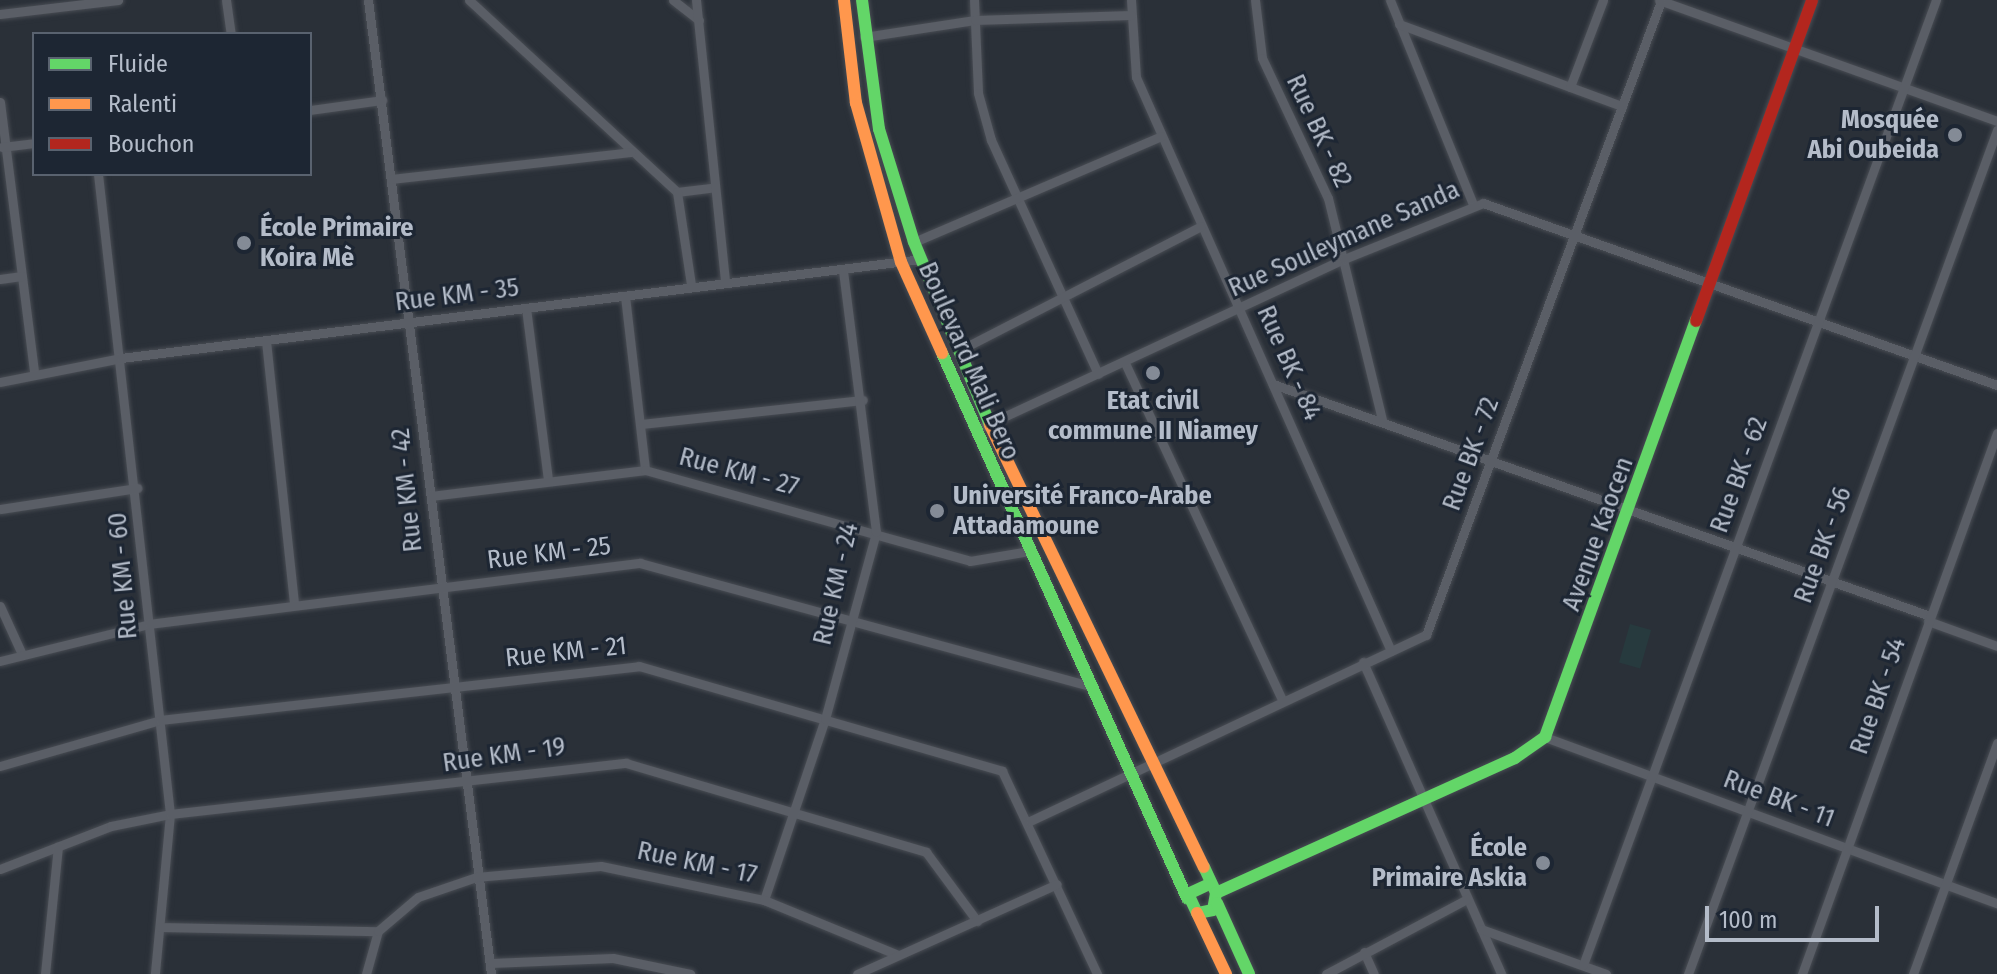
<!DOCTYPE html>
<meta charset="utf-8">
<style>
body{margin:0}
#map{position:relative;width:1997px;height:974px;overflow:hidden;background:#2a3038;font-family:"Fira Sans Condensed",sans-serif}
div>[style]{position:absolute}
[style*='--x']{left:calc(var(--x)*1px);top:calc(var(--y)*1px);width:calc(var(--w)*1px);rotate:calc(var(--a)*1deg)}
.green>*{inset:0;background:#273a3e;transform-origin:0 0}
.roads{filter:drop-shadow(0 0 2px #484c53) drop-shadow(0 0 2px #484c53)}
.street>*{height:9px;margin:-4.5px;padding:0 4.5px;transform-origin:4.5px;border-radius:4.5px;background:#5a5e66}
.fast>*{height:12px;margin:-6px;padding:0 6px;transform-origin:6px;border-radius:6px;background:#63d668}
.slow>*{height:12px;margin:-6px;padding:0 6px;transform-origin:6px;border-radius:6px;background:#ff974d}
.jam>*{height:12px;margin:-6px;padding:0 6px;transform-origin:6px;border-radius:6px;background:#b3261e}
.dots>*{width:22px;height:22px;translate:-50% -50%;box-sizing:border-box;border:4px solid #1d2633;border-radius:50%}
span{translate:-50% -50%;white-space:nowrap;text-align:center;line-height:1.15;-webkit-text-stroke:6px #1d2633;paint-order:stroke}
.poi-label{font-size:26px;color:#b4bcc9;font-weight:700}
.right{translate:-100% -50%;text-align:right}
.left{translate:0 -50%;text-align:left}
.street-label{font-size:26px;color:#b4bcc9}
.legend{position:absolute;left:32px;top:32px;width:280px;height:144px;box-sizing:border-box;background:#1d2633;border:2px solid #59626f;margin:0;padding:10px 14px;list-style:none;font-size:24px;color:#b4bcc9}
.legend li{display:flex;align-items:center;gap:16px;height:40px}
.legend b{width:40px;border:2px solid #59626f}
.scale{position:absolute;left:1705px;top:906px;width:174px;height:36px;box-sizing:border-box;border:4px solid #b4bcc9;border-top:0;padding-left:10px;font-size:24px;line-height:28px;white-space:nowrap;color:#b4bcc9;-webkit-text-stroke:6px #1d2633;paint-order:stroke}
</style>
<div id="map">
<div class="green">
<i style="left:1630px;top:624px;width:22px;height:40px;rotate:16deg"></i>
</div>
<div class="roads">
<div class="street">
<i style="--x:226;--y:0;--w:34;--a:82"></i>
<i style="--x:368;--y:0;--w:982;--a:82.8"></i>
<i style="--x:469;--y:0;--w:283;--a:42.7"></i>
<i style="--x:677;--y:192;--w:38;--a:-7"></i>
<i style="--x:673;--y:0;--w:33;--a:38"></i>
<i style="--x:696;--y:0;--w:282;--a:84.1"></i>
<i style="--x:974;--y:0;--w:93;--a:87.5"></i>
<i style="--x:978;--y:93;--w:49;--a:74.5"></i>
<i style="--x:991;--y:140;--w:257;--a:65.4"></i>
<i style="--x:1131;--y:0;--w:77;--a:86.3"></i>
<i style="--x:1136;--y:77;--w:628;--a:66.05"></i>
<i style="--x:1255;--y:0;--w:58;--a:83.1"></i>
<i style="--x:1262;--y:58;--w:155;--a:64.8"></i>
<i style="--x:1328;--y:198;--w:228;--a:76.3"></i>
<i style="--x:1390;--y:0;--w:220;--a:67.9"></i>
<i style="--x:1659;--y:0;--w:359;--a:19.7"></i>
<i style="--x:0;--y:14;--w:119;--a:-6.8"></i>
<i style="--x:1399;--y:24;--w:238;--a:20.2"></i>
<i style="--x:864;--y:37;--w:112;--a:-8.7"></i>
<i style="--x:975;--y:20;--w:156;--a:-1.8"></i>
<i style="--x:1570;--y:87;--w:93;--a:-69.2"></i>
<i style="--x:0;--y:102;--w:273;--a:82.8"></i>
<i style="--x:310;--y:110;--w:73;--a:-7.9"></i>
<i style="--x:2;--y:147;--w:32;--a:-7"></i>
<i style="--x:98;--y:174;--w:644;--a:83.58"></i>
<i style="--x:170;--y:814;--w:161;--a:95.4"></i>
<i style="--x:391;--y:179;--w:241;--a:-6.4"></i>
<i style="--x:677;--y:192;--w:94;--a:81.4"></i>
<i style="--x:914;--y:242;--w:269;--a:-23.2"></i>
<i style="--x:0;--y:279;--w:22;--a:-8"></i>
<i style="--x:625;--y:296;--w:175;--a:83.4"></i>
<i style="--x:526;--y:308;--w:173;--a:82.7"></i>
<i style="--x:266;--y:341;--w:265;--a:83.9"></i>
<i style="--x:958;--y:351;--w:273;--a:-27.2"></i>
<i style="--x:1125;--y:363;--w:370;--a:65"></i>
<i style="--x:0;--y:382;--w:123;--a:-11.2"></i>
<i style="--x:121;--y:358;--w:806;--a:-7.05"></i>
<i style="--x:1273;--y:384;--w:697;--a:19.45"></i>
<i style="--x:641;--y:424;--w:223;--a:-6.2"></i>
<i style="--x:984;--y:426;--w:397;--a:-24.9"></i>
<i style="--x:1344;--y:259;--w:150;--a:-21.9"></i>
<i style="--x:1483;--y:203;--w:545;--a:19.5"></i>
<i style="--x:431;--y:496;--w:216;--a:-6.9"></i>
<i style="--x:645;--y:470;--w:337;--a:15.6"></i>
<i style="--x:970;--y:561;--w:60;--a:-9.6"></i>
<i style="--x:0;--y:509;--w:139;--a:-8.7"></i>
<i style="--x:0;--y:606;--w:51;--a:65.5"></i>
<i style="--x:1928;--y:621;--w:73;--a:19.9"></i>
<i style="--x:0;--y:661;--w:154;--a:-13.9"></i>
<i style="--x:149;--y:624;--w:495;--a:-7.1"></i>
<i style="--x:640;--y:563;--w:470;--a:15.3"></i>
<i style="--x:1363;--y:662;--w:341;--a:66.1"></i>
<i style="--x:1545;--y:737;--w:482;--a:20.2"></i>
<i style="--x:0;--y:766;--w:166;--a:-16"></i>
<i style="--x:160;--y:720;--w:482;--a:-6.4"></i>
<i style="--x:639;--y:666;--w:378;--a:16.1"></i>
<i style="--x:1002;--y:771;--w:224;--a:64.9"></i>
<i style="--x:1030;--y:821;--w:438;--a:-25.2"></i>
<i style="--x:1426;--y:635;--w:676;--a:-69.66"></i>
<i style="--x:0;--y:869;--w:119;--a:-21.2"></i>
<i style="--x:111;--y:826;--w:60;--a:-11.5"></i>
<i style="--x:170;--y:814;--w:459;--a:-6.4"></i>
<i style="--x:626;--y:763;--w:313;--a:16.5"></i>
<i style="--x:926;--y:852;--w:86;--a:53.5"></i>
<i style="--x:764;--y:900;--w:191;--a:-71.4"></i>
<i style="--x:825;--y:719;--w:194;--a:-74.7"></i>
<i style="--x:876;--y:532;--w:265;--a:-97.2"></i>
<i style="--x:160;--y:927;--w:218;--a:1.1"></i>
<i style="--x:1481;--y:929;--w:133;--a:19.8"></i>
<i style="--x:1364;--y:952;--w:24;--a:66"></i>
<i style="--x:491;--y:963;--w:122;--a:-2.3"></i>
<i style="--x:613;--y:958;--w:79;--a:11.7"></i>
<i style="--x:1583;--y:965;--w:1028;--a:-69.91"></i>
<i style="--x:45;--y:974;--w:128;--a:-84.2"></i>
<i style="--x:366;--y:974;--w:45;--a:-74.4"></i>
<i style="--x:378;--y:931;--w:52;--a:-40.4"></i>
<i style="--x:418;--y:897;--w:61;--a:-19"></i>
<i style="--x:476;--y:877;--w:125;--a:-5"></i>
<i style="--x:601;--y:866;--w:167;--a:11.8"></i>
<i style="--x:764;--y:900;--w:145;--a:22.3"></i>
<i style="--x:857;--y:974;--w:219;--a:-24.2"></i>
<i style="--x:1326;--y:974;--w:160;--a:-28"></i>
<i style="--x:1688;--y:974;--w:899;--a:-69.89"></i>
<i style="--x:1802;--y:974;--w:575;--a:-70.18"></i>
<i style="--x:1913;--y:974;--w:246;--a:-70"></i>
</div>
<div class="fast">
<i style="--x:862;--y:0;--w:130;--a:82.5"></i>
<i style="--x:879;--y:129;--w:118;--a:72.8"></i>
<i style="--x:914;--y:242;--w:198;--a:67.4"></i>
<i style="--x:942;--y:353;--w:598;--a:65.79"></i>
<i style="--x:1204;--y:867;--w:29;--a:65"></i>
<i style="--x:1216;--y:893;--w:17;--a:100"></i>
<i style="--x:1213;--y:910;--w:16;--a:169"></i>
<i style="--x:1197;--y:913;--w:21;--a:-115"></i>
<i style="--x:1188;--y:894;--w:21;--a:-25"></i>
<i style="--x:1216;--y:893;--w:328;--a:-24.3"></i>
<i style="--x:1515;--y:758;--w:37;--a:-35"></i>
<i style="--x:1545;--y:737;--w:443;--a:-70.1"></i>
<i style="--x:1217;--y:903;--w:78;--a:65.7"></i>
</div>
<div class="slow">
<i style="--x:844;--y:0;--w:104;--a:83.4"></i>
<i style="--x:856;--y:103;--w:165;--a:74.2"></i>
<i style="--x:901;--y:262;--w:100;--a:65.7"></i>
<i style="--x:990;--y:425;--w:491;--a:64.2"></i>
<i style="--x:1197;--y:913;--w:68;--a:64.6"></i>
</div>
<div class="jam">
<i style="--x:1696;--y:321;--w:341;--a:-70.1"></i>
</div>
</div>
<div class="dots">
<i style="left:1955px;top:135px;background:#848b96"></i>
<i style="left:244px;top:243px;background:#848b96"></i>
<i style="left:1153px;top:373px;background:#848b96"></i>
<i style="left:937px;top:511px;background:#848b96"></i>
<i style="left:1543px;top:863px;background:#848b96"></i>
</div>
<div class="poi-label">
<span class="right" style="left:1939px;top:135px">Mosquée<br>Abi Oubeida</span>
<span class="left" style="left:260px;top:243px">École Primaire<br>Koira Mè</span>
<span style="left:1153px;top:416px">Etat civil<br>commune II Niamey</span>
<span class="left" style="left:953px;top:511px">Université Franco-Arabe<br>Attadamoune</span>
<span class="right" style="left:1527px;top:863px">École<br>Primaire Askia</span>
</div>
<div class="street-label">
<span style="left:1319px;top:131px;rotate:65deg">Rue BK - 82</span>
<span style="left:1344px;top:239px;rotate:-24deg">Rue Souleymane Sanda</span>
<span style="left:457px;top:295px;rotate:-7deg">Rue KM - 35</span>
<span style="left:969px;top:361px;rotate:66deg">Boulevard Mali Bero</span>
<span style="left:1289px;top:363px;rotate:66deg">Rue BK - 84</span>
<span style="left:1471px;top:454px;rotate:-70deg">Rue BK - 72</span>
<span style="left:739px;top:472px;rotate:15deg">Rue KM - 27</span>
<span style="left:1739px;top:475px;rotate:-70deg">Rue BK - 62</span>
<span style="left:407px;top:490px;rotate:-96deg">Rue KM - 42</span>
<span style="left:1598px;top:534px;rotate:-70deg">Avenue Kaocen</span>
<span style="left:1823px;top:545px;rotate:-70deg">Rue BK - 56</span>
<span style="left:549px;top:553px;rotate:-7deg">Rue KM - 25</span>
<span style="left:123px;top:576px;rotate:-95deg">Rue KM - 60</span>
<span style="left:836px;top:584px;rotate:-77deg">Rue KM - 24</span>
<span style="left:566px;top:652px;rotate:-6deg">Rue KM - 21</span>
<span style="left:1878px;top:696px;rotate:-71deg">Rue BK - 54</span>
<span style="left:504px;top:755px;rotate:-8deg">Rue KM - 19</span>
<span style="left:1779px;top:799px;rotate:21deg">Rue BK - 11</span>
<span style="left:697px;top:863px;rotate:12deg">Rue KM - 17</span>
</div>
<ul class="legend">
<li><b style="height:10px;background:#63d668"></b>Fluide</li>
<li><b style="height:10px;background:#ff974d"></b>Ralenti</li>
<li><b style="height:10px;background:#b3261e"></b>Bouchon</li>
</ul>
<div class="scale">100 m</div>
</div>
